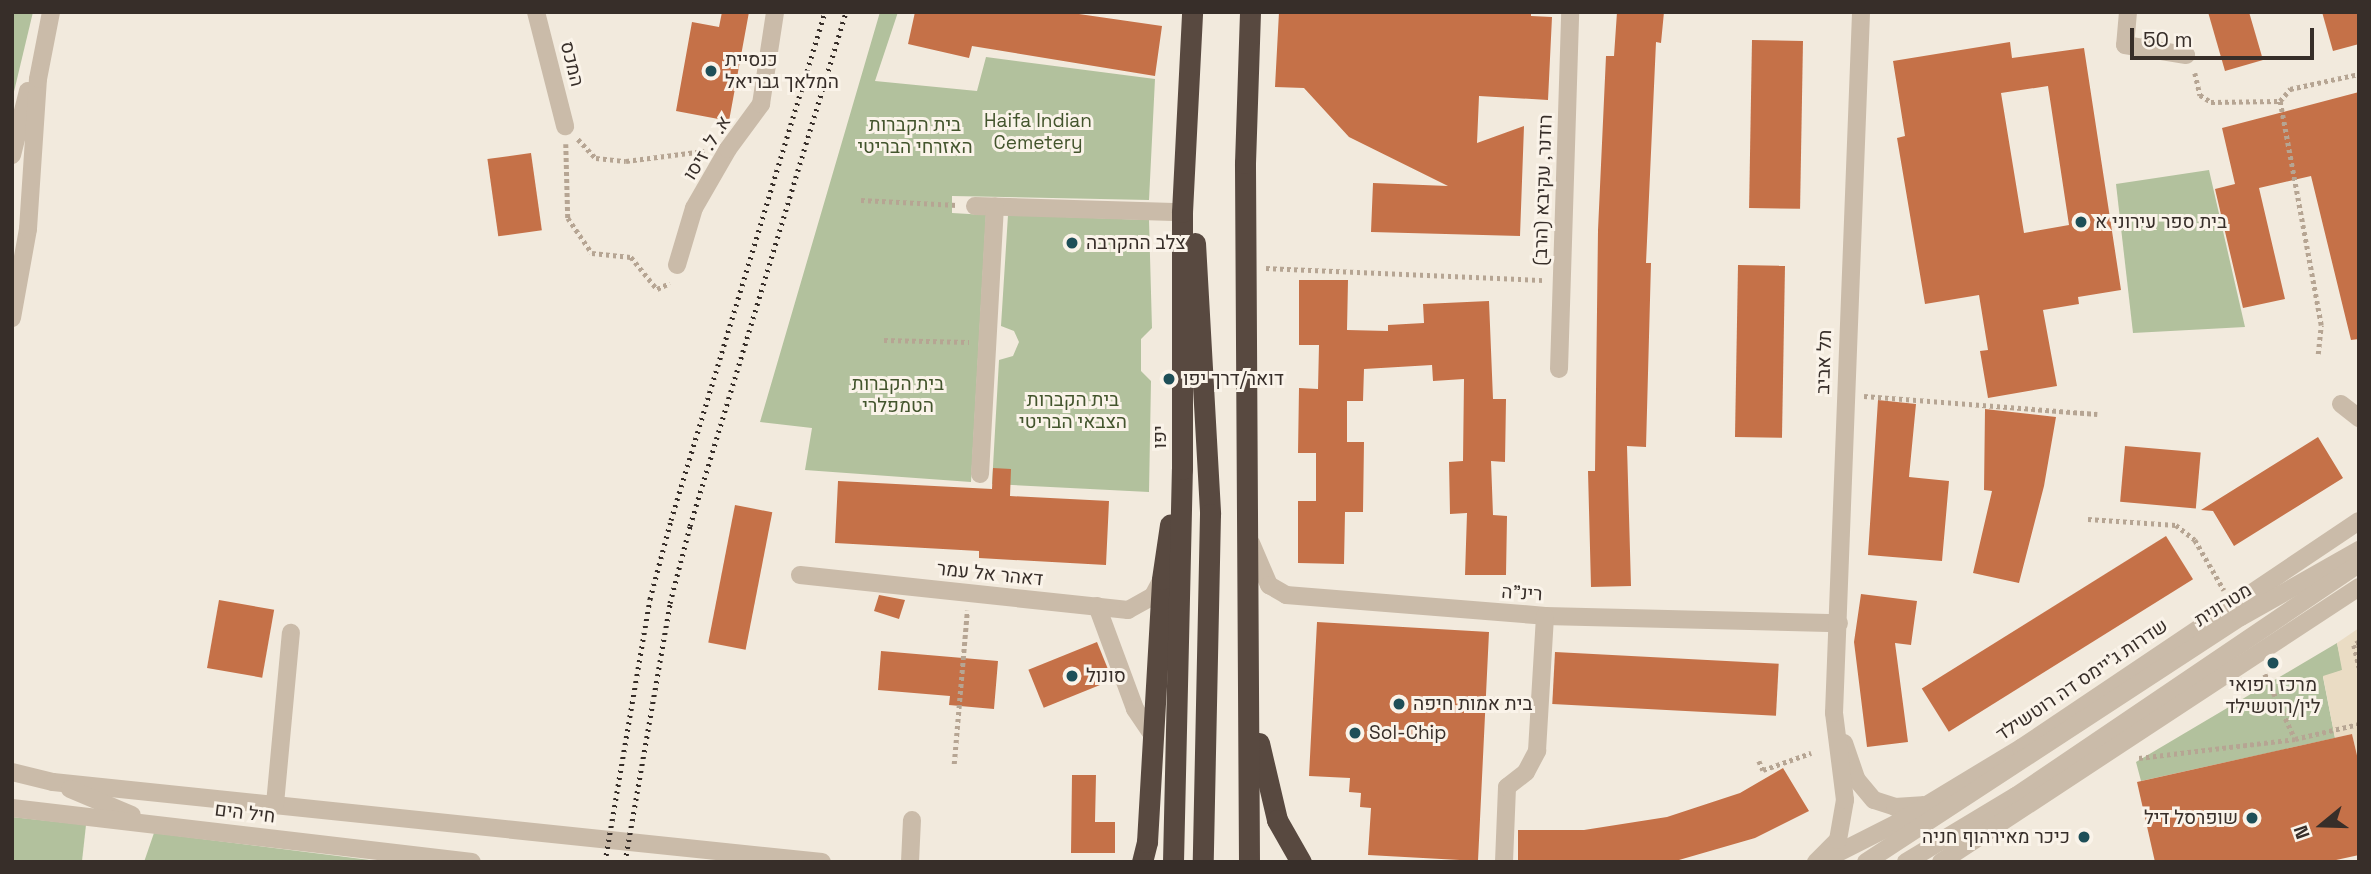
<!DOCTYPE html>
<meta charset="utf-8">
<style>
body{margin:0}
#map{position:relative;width:2371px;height:874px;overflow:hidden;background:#f2eadd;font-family:"Space Grotesk",Heebo,sans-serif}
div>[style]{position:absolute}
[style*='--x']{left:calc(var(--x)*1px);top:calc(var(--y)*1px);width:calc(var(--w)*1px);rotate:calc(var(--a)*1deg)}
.green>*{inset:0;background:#b2c19d}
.plaza>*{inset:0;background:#eadcc4}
.building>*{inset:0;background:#c57148;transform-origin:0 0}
.path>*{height:4.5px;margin-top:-2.25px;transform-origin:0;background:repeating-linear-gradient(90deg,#b6a593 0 3.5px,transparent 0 7px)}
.minor>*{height:18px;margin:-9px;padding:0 9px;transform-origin:9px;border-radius:9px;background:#cabba9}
.highway>*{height:21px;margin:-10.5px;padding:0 10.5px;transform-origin:10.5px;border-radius:10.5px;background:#584940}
.rail>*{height:5px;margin-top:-2.5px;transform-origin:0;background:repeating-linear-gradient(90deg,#372e29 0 2px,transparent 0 7px)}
.dots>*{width:19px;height:19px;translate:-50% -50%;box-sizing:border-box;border:4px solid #faf3e9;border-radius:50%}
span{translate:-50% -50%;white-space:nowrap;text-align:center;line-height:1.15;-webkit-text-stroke:6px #faf3e9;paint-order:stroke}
.poi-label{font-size:19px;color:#372e29}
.left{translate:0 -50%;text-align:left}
.right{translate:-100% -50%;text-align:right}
.street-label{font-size:19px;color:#372e29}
.park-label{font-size:19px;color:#43552d}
.frame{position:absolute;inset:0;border:14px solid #372e29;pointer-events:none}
.north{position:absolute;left:2287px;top:790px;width:70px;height:70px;-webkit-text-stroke:5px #faf3e9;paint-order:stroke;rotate:251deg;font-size:19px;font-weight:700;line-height:28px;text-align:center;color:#372e29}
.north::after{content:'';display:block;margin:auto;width:24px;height:32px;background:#372e29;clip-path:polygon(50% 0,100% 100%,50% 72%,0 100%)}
.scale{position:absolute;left:2130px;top:28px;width:184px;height:32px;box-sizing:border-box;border:4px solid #372e29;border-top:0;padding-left:9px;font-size:21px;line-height:24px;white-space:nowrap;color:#372e29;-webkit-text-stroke:5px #faf3e9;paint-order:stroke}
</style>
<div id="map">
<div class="green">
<i style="clip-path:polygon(12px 12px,33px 12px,12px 100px)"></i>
<i style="clip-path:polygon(880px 12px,898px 12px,875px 81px,977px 91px,986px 57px,1155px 79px,1149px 200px,952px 196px,952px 213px,986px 215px,971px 482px,805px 470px,812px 428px,760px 422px)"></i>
<i style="clip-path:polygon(2209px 170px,2245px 327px,2133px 333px,2116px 184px)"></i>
<i style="clip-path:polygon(1008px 215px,1149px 220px,1152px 328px,1141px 339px,1141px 371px,1151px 381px,1149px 492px,992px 484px,999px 360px,1013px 356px,1019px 342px,1014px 331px,1001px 326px)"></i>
<i style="clip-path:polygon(2337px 643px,2343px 670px,2323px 677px,2335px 738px,2141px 781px,2136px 762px)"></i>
<i style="clip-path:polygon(12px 817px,86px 825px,82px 861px,12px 860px)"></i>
<i style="clip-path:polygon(154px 833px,378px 861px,144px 862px)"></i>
</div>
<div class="plaza">
<i style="clip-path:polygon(2359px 628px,2359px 764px,2352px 734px,2335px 738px,2323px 676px,2342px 670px,2337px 643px)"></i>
</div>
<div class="building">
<i style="clip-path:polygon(722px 12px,749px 12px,729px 121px,676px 111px,692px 22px,719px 27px)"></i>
<i style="clip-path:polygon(915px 12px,1065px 12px,1162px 26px,1155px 76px,972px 46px,969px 58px,908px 44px)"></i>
<i style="clip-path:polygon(1279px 12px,1531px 12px,1531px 16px,1552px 17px,1548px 100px,1479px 96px,1477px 143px,1524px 126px,1520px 236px,1371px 232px,1373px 183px,1448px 186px,1349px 137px,1304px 88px,1275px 87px)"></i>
<i style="clip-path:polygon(1617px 12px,1664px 12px,1661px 43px,1656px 42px,1646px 263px,1651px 263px,1646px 447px,1627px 446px,1631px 586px,1591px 587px,1588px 471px,1595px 471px,1598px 230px,1606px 56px,1614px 56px)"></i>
<i style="clip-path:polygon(2208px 12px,2249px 12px,2263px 60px,2225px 71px)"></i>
<i style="clip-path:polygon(2322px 12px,2359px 12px,2359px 44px,2333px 51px)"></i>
<i style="left:1752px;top:40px;width:51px;height:168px;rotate:1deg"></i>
<i style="clip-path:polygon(evenodd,2010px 42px,2012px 58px,2084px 48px,2121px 290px,2078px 297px,2079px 304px,2043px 310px,2057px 386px,1988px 398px,1980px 351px,1988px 350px,1979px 295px,1925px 304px,1897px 138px,1905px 136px,1893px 61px,2010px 42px,2048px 86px,2069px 225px,2024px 233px,2001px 93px,2048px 86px)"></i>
<i style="clip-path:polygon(2359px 92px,2359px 339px,2351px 340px,2311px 176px,2259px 188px,2285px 299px,2243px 308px,2215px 189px,2235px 184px,2222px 128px)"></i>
<i style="left:531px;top:153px;width:78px;height:44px;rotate:82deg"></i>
<i style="left:1738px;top:265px;width:47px;height:172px;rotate:1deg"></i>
<i style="clip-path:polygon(1299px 280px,1348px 280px,1347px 330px,1388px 331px,1388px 325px,1424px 323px,1423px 304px,1489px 301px,1493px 399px,1506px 399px,1505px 462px,1491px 461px,1493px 515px,1507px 516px,1506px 575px,1465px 575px,1467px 513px,1450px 514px,1449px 462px,1463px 461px,1464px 379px,1433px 381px,1432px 365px,1364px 369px,1363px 401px,1347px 401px,1347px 442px,1364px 442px,1363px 512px,1345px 512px,1344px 564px,1298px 563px,1298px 501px,1316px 501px,1316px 453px,1298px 453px,1299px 388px,1318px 389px,1319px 345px,1299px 345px)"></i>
<i style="clip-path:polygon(1878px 400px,1916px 404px,1909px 477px,1949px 481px,1942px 561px,1868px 555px)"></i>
<i style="clip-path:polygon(1985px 409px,2056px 417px,2044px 486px,2019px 583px,1973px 573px,1992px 491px,1984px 490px)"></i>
<i style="clip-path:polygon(2318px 437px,2343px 478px,2234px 546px,2213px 511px,2201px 510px)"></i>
<i style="left:2125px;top:446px;width:76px;height:56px;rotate:5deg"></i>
<i style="clip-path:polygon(993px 468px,1011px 469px,1010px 496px,1109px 501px,1106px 565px,979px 558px,979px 551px,835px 543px,838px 481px,992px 489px)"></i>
<i style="left:735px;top:505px;width:38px;height:140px;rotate:11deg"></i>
<i style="left:2166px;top:536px;width:51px;height:288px;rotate:58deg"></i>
<i style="clip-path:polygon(1861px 594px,1917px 601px,1911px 645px,1895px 643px,1908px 742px,1867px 747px,1854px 642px)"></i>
<i style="clip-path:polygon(879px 595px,905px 600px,899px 619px,874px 611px)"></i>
<i style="left:219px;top:600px;width:56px;height:69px;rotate:10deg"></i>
<i style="clip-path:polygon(1317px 622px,1489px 632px,1478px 861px,1368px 855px,1371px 808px,1360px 807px,1361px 793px,1349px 792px,1350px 778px,1309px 776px)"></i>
<i style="left:1097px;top:642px;width:41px;height:74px;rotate:68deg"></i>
<i style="clip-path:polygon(881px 651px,998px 661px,994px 709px,949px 705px,950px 696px,878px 690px)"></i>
<i style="left:1555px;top:652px;width:224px;height:52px;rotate:3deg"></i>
<i style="clip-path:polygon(2352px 734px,2359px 764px,2359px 855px,2327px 862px,2155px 862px,2137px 782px)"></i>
<i style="clip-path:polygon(1783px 768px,1809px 811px,1755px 838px,1672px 862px,1518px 862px,1518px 830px,1584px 830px,1667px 817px,1740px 793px)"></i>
<i style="clip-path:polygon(1072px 775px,1096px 775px,1095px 822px,1115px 822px,1115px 853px,1071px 853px)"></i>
</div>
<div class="path">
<i style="--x:2195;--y:73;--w:23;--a:77"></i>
<i style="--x:2200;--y:95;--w:13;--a:32"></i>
<i style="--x:2211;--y:102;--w:69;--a:-0.8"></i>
<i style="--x:578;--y:139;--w:26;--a:47"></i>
<i style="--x:596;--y:158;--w:30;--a:6"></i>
<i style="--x:626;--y:161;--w:79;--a:-7.3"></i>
<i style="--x:566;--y:144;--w:74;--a:88.5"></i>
<i style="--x:568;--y:218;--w:42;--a:55.6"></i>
<i style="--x:592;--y:253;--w:39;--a:6"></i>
<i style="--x:631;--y:257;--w:41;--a:50.9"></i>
<i style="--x:657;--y:289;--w:14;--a:-25"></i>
<i style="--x:861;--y:200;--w:96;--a:3"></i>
<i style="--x:1266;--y:268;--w:278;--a:2.5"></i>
<i style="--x:884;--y:340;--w:85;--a:1.3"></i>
<i style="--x:2318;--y:354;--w:29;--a:-84"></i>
<i style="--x:2321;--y:325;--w:228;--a:-100.4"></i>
<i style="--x:2280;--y:101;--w:16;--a:-50"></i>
<i style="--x:2290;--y:89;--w:71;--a:-12.3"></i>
<i style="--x:1864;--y:396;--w:234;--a:4.4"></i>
<i style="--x:2088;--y:519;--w:88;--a:3.9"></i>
<i style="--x:2176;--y:525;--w:24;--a:38"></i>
<i style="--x:2195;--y:540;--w:58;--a:59.9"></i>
<i style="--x:2359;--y:642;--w:6;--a:149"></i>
<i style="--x:2354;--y:645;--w:23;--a:77"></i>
<i style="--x:2265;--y:674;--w:72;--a:65.2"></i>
<i style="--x:2139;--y:758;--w:157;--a:-6.9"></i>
<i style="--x:2295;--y:739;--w:66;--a:-13.2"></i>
<i style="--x:1759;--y:761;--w:10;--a:66"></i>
<i style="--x:1763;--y:770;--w:51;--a:-19.5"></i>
<i style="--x:954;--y:764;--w:154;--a:-85.1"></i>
</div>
<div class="minor">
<i style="--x:536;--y:12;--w:118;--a:75.7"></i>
<i style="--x:2128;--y:12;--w:33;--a:95"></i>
<i style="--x:2125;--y:45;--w:62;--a:9.3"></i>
<i style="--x:12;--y:155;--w:66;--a:-76"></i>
<i style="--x:975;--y:206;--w:207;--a:1.7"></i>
<i style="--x:677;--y:265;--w:59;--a:-73.4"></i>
<i style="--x:694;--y:208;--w:68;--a:-60"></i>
<i style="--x:728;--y:149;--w:56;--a:-53.7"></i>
<i style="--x:761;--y:104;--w:93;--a:-81.3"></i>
<i style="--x:12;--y:318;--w:90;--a:-79.8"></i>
<i style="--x:28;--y:229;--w:150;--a:-86.2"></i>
<i style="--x:38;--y:79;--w:68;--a:-79"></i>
<i style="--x:1559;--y:369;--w:357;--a:-88.2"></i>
<i style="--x:2341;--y:404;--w:23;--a:38"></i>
<i style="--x:980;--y:474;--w:268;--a:-86.8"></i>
<i style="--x:1251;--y:543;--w:46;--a:66.8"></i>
<i style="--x:1269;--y:585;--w:20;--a:30"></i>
<i style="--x:1286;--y:595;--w:260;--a:4.6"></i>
<i style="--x:1545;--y:616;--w:294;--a:1.4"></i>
<i style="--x:800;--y:575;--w:330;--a:6.1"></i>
<i style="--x:1128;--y:610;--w:29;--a:-29"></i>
<i style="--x:1153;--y:596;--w:19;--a:-62"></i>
<i style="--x:1097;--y:606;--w:110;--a:69.7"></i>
<i style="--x:1135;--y:709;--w:32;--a:56"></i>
<i style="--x:1844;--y:743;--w:39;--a:71"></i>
<i style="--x:1857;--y:780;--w:26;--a:50"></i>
<i style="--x:1874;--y:800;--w:22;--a:18"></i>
<i style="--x:1895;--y:807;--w:27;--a:-4"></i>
<i style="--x:12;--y:772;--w:42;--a:13.7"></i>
<i style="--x:53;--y:782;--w:773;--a:5.94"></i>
<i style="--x:70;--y:789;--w:67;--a:22.8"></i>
<i style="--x:275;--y:804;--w:172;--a:-84.7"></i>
<i style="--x:12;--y:808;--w:463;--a:6.7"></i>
<i style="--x:1828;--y:858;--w:77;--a:-26.9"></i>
<i style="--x:1897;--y:823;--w:145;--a:-31.2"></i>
<i style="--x:2021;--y:748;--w:407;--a:-33.9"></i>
<i style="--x:910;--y:862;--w:42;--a:-87.3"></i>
<i style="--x:1504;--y:862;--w:75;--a:-87.7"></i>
<i style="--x:1507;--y:787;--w:24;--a:-38"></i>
<i style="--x:1526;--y:772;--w:24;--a:-62"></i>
<i style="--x:1537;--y:751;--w:135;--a:-86.6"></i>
<i style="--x:1816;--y:862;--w:31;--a:-45"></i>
<i style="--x:1838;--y:840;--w:41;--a:-80.1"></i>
<i style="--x:1845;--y:800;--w:88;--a:-97.2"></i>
<i style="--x:1834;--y:713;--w:702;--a:-87.79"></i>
<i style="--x:1866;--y:862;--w:448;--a:-33.2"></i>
<i style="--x:2241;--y:617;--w:136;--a:-29.6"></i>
<i style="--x:1906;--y:862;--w:128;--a:-31"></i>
<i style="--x:2016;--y:796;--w:414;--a:-34.1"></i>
<i style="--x:1941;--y:862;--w:500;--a:-33.34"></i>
</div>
<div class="highway">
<i style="--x:1195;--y:243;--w:271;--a:86.8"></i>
<i style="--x:1210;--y:514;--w:348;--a:91.2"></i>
<i style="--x:1259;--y:743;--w:79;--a:76.8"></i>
<i style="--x:1277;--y:820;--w:48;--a:60.3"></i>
<i style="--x:1142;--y:862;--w:21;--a:-76"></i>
<i style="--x:1147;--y:842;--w:263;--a:-86.7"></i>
<i style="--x:1162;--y:579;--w:55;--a:-81.6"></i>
<i style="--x:1173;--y:862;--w:393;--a:-88.7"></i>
<i style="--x:1182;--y:469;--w:257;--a:-90"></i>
<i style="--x:1182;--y:212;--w:200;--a:-87.1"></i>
<i style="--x:1249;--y:862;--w:699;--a:-90.33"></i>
<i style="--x:1245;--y:163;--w:151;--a:-88.1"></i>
</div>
<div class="rail">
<i style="--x:605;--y:862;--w:267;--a:-80.3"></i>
<i style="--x:650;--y:599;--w:82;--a:-75.1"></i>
<i style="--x:671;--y:520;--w:531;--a:-73.14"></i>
<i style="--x:625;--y:862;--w:263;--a:-80.1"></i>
<i style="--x:670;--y:603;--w:80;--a:-75.4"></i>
<i style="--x:690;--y:526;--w:537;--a:-73.12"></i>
</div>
<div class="dots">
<i style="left:711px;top:71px;background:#1e4f58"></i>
<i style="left:2081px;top:222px;background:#1e4f58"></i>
<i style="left:1072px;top:243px;background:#1e4f58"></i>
<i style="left:1169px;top:379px;background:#1e4f58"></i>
<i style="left:2273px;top:663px;background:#1e4f58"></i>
<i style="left:1072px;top:676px;background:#1e4f58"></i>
<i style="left:1399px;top:704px;background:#1e4f58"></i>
<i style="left:1355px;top:733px;background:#1e4f58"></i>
<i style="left:2252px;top:818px;background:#1e4f58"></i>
<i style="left:2084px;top:837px;background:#1e4f58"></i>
</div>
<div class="poi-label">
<span class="left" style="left:725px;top:71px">כנסיית<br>המלאך גבריאל</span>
<span class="left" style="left:2095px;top:222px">בית ספר עירוני א</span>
<span class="left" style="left:1086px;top:243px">צלב ההקרבה</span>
<span class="left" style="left:1183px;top:379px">דואר/דרך יפו</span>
<span class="left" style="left:1086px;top:676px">סונול</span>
<span style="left:2273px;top:696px">מרכז רפואי<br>לין/רוטשילד</span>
<span class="left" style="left:1413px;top:704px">בית אמות חיפה</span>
<span class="left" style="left:1369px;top:733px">Sol-Chip</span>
<span class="right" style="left:2238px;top:818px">שופרסל דיל</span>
<span class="right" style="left:2070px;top:837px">כיכר מאירהוף חניה</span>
</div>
<div class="street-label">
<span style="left:572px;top:64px;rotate:76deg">המכס</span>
<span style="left:707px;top:148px;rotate:-58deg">א. ל. זיסו</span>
<span style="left:1543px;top:190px;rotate:-88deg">רודנר, עקיבא (הרב)</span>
<span style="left:1824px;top:362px;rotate:-88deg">תל אביב</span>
<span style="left:1160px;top:437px;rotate:-90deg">יפו</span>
<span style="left:990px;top:574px;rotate:6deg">דאהר אל עמר</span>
<span style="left:1522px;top:593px;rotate:4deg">רינ"ה</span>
<span style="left:2223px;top:605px;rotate:-32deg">מטרונית</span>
<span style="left:2082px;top:680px;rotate:-34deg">שדרות ג'יימס דה רוטשילד</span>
<span style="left:245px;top:813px;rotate:7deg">חיל הים</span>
</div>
<div class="park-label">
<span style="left:1038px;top:132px">Haifa Indian<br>Cemetery</span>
<span style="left:915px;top:136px">בית הקברות<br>האזרחי הבריטי</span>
<span style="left:898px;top:395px">בית הקברות<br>הטמפלרי</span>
<span style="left:1073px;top:411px">בית הקברות<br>הצבאי הבריטי</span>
</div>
<div class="frame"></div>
<div class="north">N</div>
<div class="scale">50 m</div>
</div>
